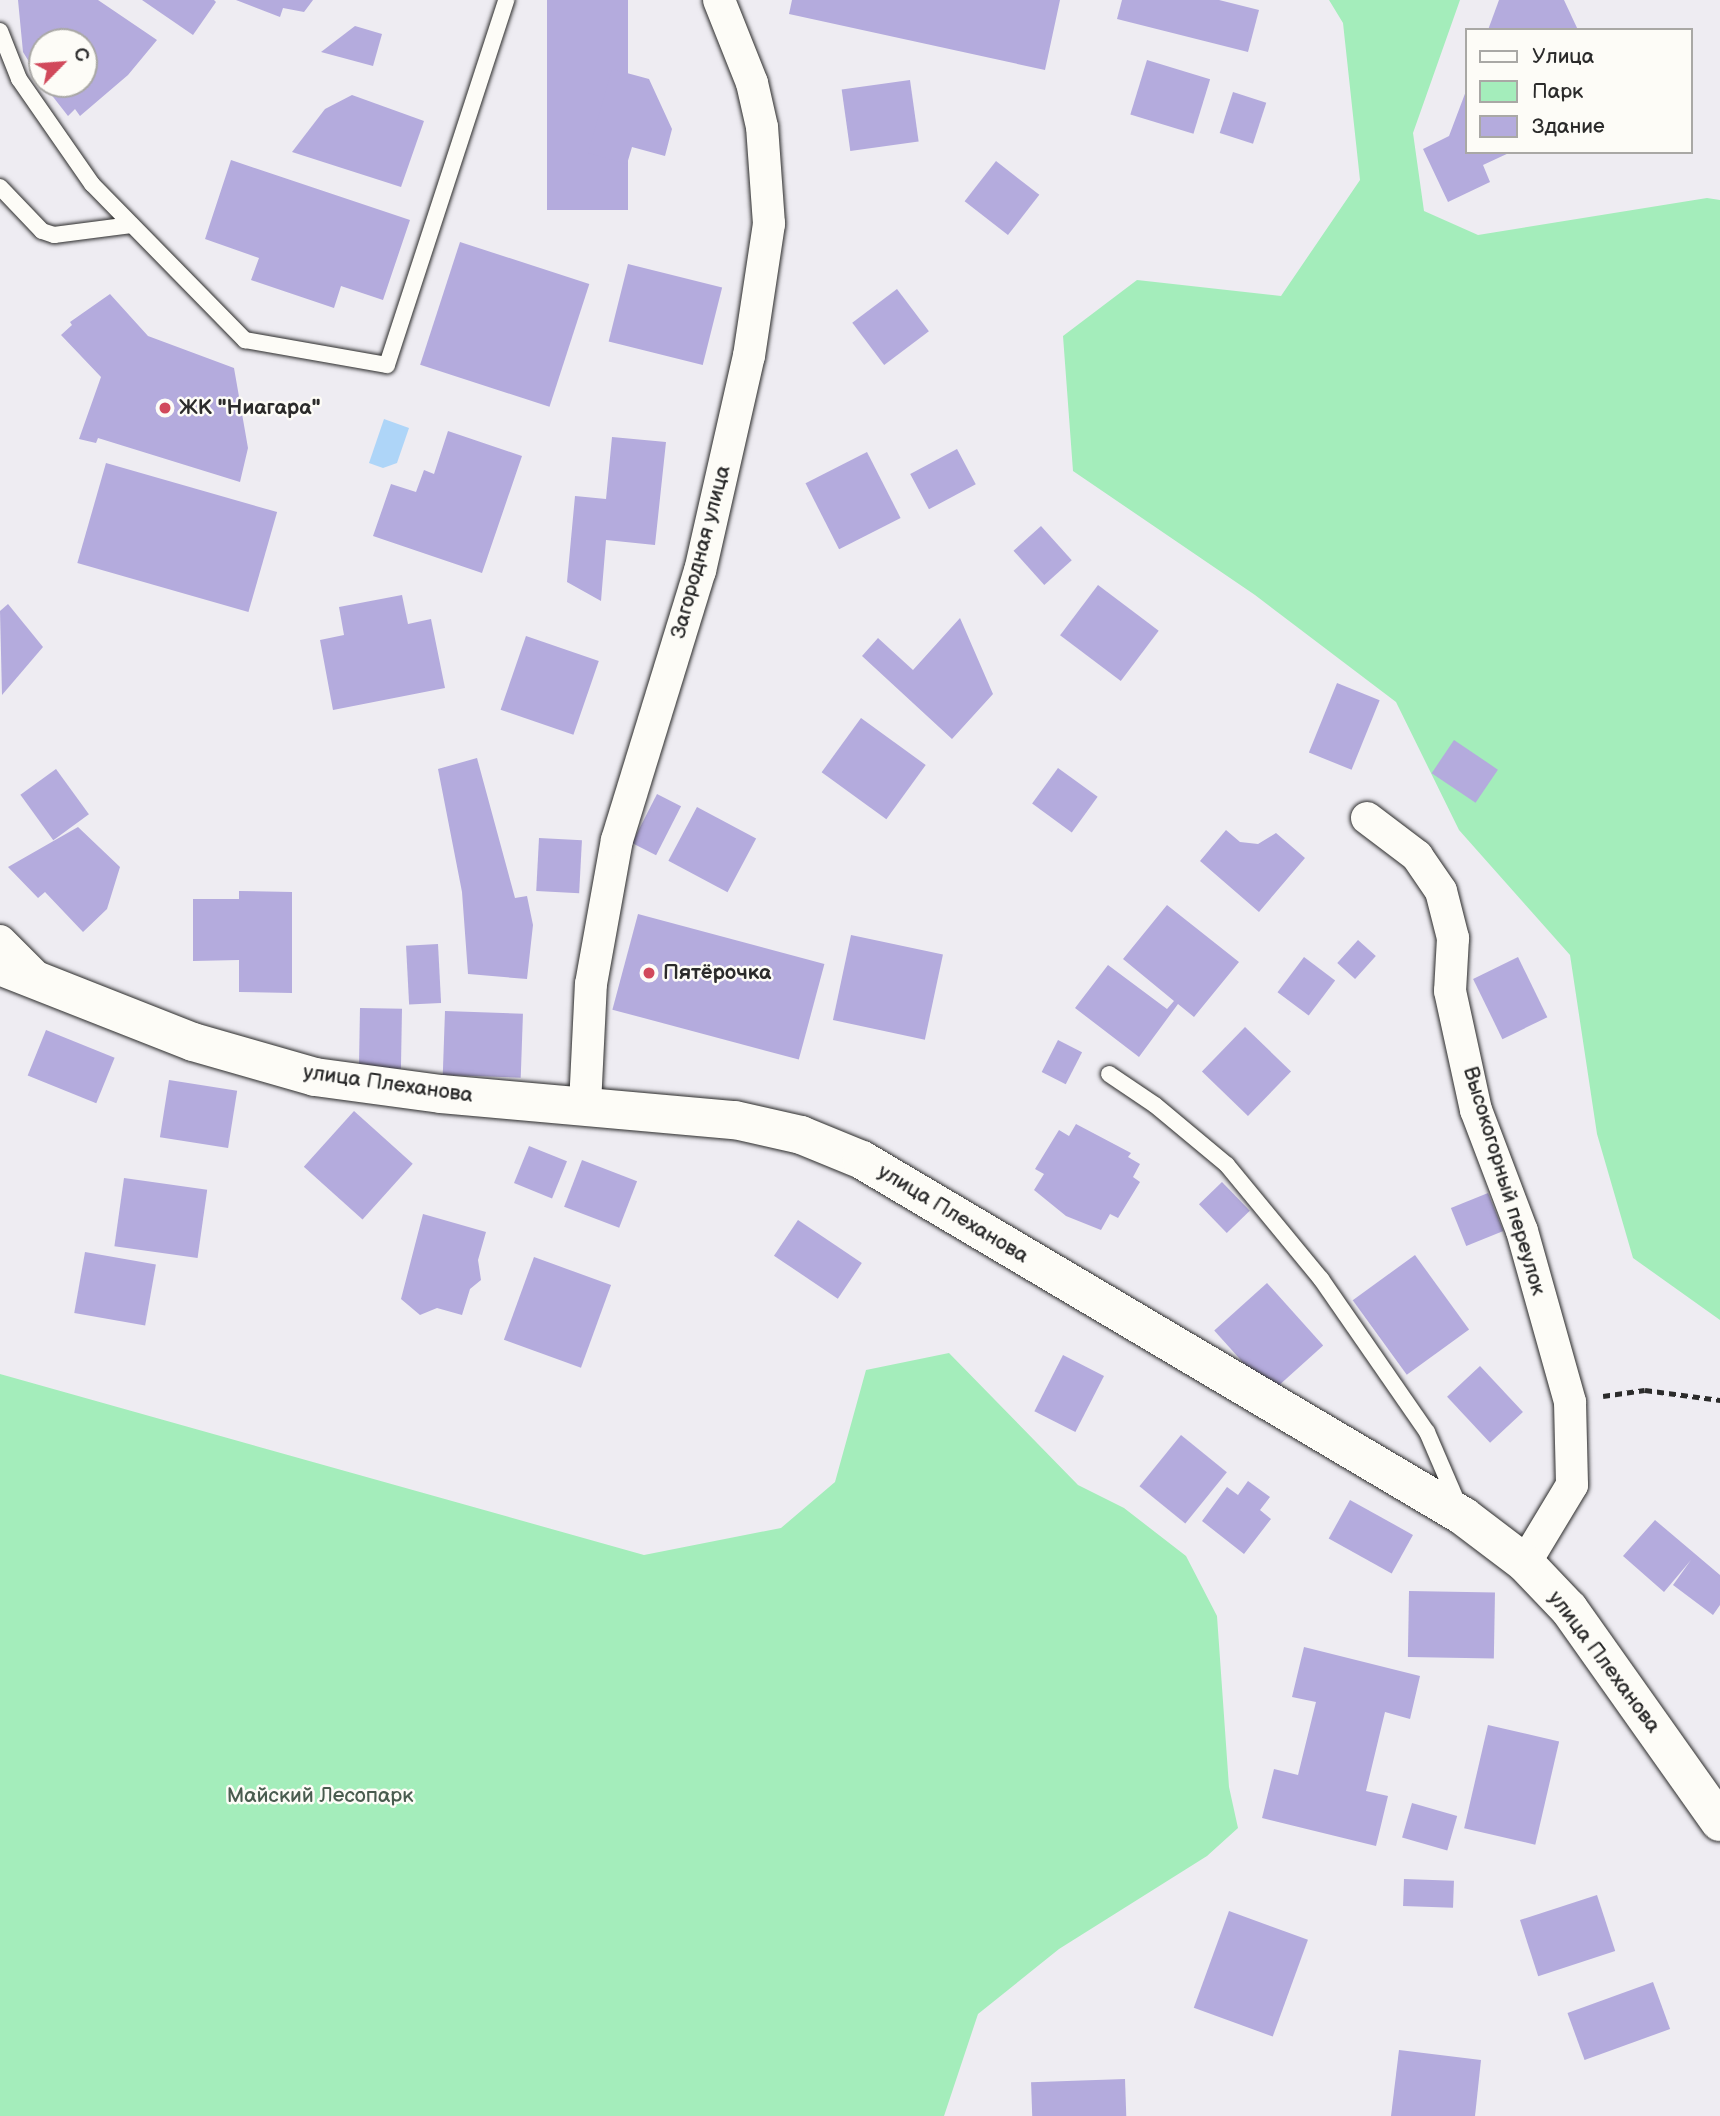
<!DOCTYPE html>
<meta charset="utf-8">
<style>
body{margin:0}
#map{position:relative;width:1720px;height:2116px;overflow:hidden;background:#eeecf2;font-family:"Balsamiq Sans",sans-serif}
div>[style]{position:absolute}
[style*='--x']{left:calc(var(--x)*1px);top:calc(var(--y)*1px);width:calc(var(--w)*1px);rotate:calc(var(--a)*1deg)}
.green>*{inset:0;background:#a4edbb}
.water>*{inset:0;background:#aed5f8}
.building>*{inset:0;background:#b4abdd;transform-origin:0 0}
.path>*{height:4.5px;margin-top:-2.25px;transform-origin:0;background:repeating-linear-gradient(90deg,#2b2b2b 0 7px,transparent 0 12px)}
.roads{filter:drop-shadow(0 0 2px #2b2b2b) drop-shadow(0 0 2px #2b2b2b)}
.lane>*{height:16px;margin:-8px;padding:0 8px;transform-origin:8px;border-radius:8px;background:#fdfcf7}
.street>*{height:32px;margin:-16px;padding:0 16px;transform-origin:16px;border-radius:16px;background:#fdfcf7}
.secondary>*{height:38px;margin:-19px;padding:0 19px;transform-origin:19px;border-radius:19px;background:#fdfcf7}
.dots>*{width:19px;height:19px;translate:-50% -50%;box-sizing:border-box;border:4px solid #fdfcf7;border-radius:50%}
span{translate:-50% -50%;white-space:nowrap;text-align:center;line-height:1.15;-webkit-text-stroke:5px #fdfcf7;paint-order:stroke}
.poi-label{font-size:21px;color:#2b2b2b;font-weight:700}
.left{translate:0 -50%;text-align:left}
.street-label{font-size:21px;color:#2b2b2b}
.park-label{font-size:21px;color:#495c4f}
.legend{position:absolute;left:1465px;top:28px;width:228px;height:126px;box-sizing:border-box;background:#fdfcf7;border:2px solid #a9a8a5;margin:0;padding:9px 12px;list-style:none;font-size:21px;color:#2b2b2b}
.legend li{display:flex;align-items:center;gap:14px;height:35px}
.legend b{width:35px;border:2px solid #a9a8a5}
.north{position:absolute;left:28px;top:28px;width:70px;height:70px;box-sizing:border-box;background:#fdfcf7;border:2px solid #a9a8a5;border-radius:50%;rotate:65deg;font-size:19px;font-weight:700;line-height:28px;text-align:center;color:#2b2b2b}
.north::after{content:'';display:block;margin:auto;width:24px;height:32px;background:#d1495b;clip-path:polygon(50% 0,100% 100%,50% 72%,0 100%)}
</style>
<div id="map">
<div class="green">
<i style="clip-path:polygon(1329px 0,1460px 0,1413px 133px,1424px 211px,1478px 235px,1707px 198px,1720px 200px,1720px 1320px,1633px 1258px,1597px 1134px,1570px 955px,1459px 830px,1396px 702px,1255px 595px,1073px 471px,1063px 336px,1137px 280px,1281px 296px,1360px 180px,1343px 23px)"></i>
<i style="clip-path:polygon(949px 1353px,1078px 1485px,1124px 1508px,1186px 1556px,1217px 1616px,1229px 1787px,1238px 1828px,1207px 1856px,1059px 1949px,978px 2014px,944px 2116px,0 2116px,0 1374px,644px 1555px,781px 1528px,835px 1482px,866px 1370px)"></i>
</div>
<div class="water">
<i style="clip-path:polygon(384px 419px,409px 428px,397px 463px,383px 468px,369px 463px)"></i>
</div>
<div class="building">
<i style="clip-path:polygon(18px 0,98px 0,157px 40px,128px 75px,80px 116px,75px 109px,68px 116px,43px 84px,84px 84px,84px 42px,42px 42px,42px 83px,23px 52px)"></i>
<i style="clip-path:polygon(142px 0,214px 0,216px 2px,193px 35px)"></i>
<i style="clip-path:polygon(236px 0,313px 0,304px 12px,283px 8px,280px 17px)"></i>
<i style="left:547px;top:0;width:81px;height:210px"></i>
<i style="clip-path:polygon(792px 0,1060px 0,1045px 70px,789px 14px)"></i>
<i style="clip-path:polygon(1122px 0,1219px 0,1259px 10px,1248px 52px,1117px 19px)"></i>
<i style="clip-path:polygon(1499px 0,1564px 0,1578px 30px,1488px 30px)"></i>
<i style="clip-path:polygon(355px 26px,382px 34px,373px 66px,321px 52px)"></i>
<i style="left:1147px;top:60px;width:66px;height:57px;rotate:17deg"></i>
<i style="clip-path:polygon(612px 69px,649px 79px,672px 129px,665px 156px,632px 147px,627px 164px,588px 153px)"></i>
<i style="left:910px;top:80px;width:62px;height:69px;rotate:82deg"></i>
<i style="clip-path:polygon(1466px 91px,1466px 152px,1511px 152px,1483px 165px,1490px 182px,1448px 202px,1423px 149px,1449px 136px)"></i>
<i style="left:1233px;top:92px;width:35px;height:43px;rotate:18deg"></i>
<i style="clip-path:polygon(352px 95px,424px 121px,401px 187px,292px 152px,325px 109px)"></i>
<i style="clip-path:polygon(231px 160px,410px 220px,383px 300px,341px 286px,334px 308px,251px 280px,259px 258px,205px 239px)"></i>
<i style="left:996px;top:161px;width:55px;height:51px;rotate:38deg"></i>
<i style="left:460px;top:242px;width:136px;height:129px;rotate:18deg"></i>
<i style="left:628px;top:264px;width:97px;height:80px;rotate:14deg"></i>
<i style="left:897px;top:289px;width:53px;height:56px;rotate:53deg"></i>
<i style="clip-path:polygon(110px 294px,148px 336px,234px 368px,248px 448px,240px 482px,98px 438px,96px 443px,79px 439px,101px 377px,61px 335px,72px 325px,70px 322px)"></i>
<i style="clip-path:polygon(448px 431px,522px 456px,482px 573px,373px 536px,391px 484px,416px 492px,424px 470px,434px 474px)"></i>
<i style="clip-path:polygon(612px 437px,666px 442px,655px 545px,606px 540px,601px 601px,567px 582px,575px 496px,606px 499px)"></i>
<i style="left:957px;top:449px;width:40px;height:53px;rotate:62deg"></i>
<i style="left:867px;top:452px;width:74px;height:69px;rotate:63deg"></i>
<i style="left:106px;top:463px;width:178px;height:104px;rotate:16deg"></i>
<i style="left:1041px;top:526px;width:46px;height:37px;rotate:48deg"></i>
<i style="left:1098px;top:585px;width:76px;height:63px;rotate:37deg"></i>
<i style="clip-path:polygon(402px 595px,408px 624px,431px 619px,445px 688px,333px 710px,320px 640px,344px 635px,339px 607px)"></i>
<i style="clip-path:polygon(8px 604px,43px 647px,2px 695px,0 611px)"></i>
<i style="clip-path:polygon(960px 618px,993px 694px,952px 739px,862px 656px,878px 638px,913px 670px)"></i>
<i style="left:526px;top:636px;width:77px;height:78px;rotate:19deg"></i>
<i style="left:1337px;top:683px;width:46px;height:75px;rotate:22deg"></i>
<i style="left:861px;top:718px;width:80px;height:67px;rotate:36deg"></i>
<i style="left:1454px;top:740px;width:53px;height:40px;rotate:34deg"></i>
<i style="clip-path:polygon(477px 758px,515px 898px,527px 896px,533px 925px,527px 979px,468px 974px,462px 892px,438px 769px)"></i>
<i style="left:1058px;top:768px;width:49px;height:44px;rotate:36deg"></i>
<i style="left:56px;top:769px;width:56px;height:44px;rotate:54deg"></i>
<i style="left:657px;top:794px;width:27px;height:55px;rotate:27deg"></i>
<i style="left:697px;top:807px;width:67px;height:61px;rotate:28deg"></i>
<i style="clip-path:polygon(78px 827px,120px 867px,107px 909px,83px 932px,45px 892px,38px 898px,8px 867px)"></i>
<i style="clip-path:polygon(1226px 830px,1240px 842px,1258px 844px,1276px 833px,1305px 858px,1259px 912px,1200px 861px)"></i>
<i style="left:539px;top:838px;width:43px;height:53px;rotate:3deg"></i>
<i style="clip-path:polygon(239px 891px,292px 892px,292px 993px,239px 992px,239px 960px,193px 961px,193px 899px,239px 899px)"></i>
<i style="clip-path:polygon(1167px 905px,1239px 962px,1194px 1017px,1178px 1004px,1139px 1057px,1075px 1008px,1108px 965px,1167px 1009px,1174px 1001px,1123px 959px)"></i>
<i style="left:638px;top:914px;width:193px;height:99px;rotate:15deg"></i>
<i style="left:851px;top:935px;width:94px;height:87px;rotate:12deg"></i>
<i style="left:1358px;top:940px;width:24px;height:31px;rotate:42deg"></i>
<i style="left:438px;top:944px;width:59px;height:32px;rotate:87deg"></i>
<i style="left:1304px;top:957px;width:39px;height:44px;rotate:37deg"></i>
<i style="left:1518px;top:957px;width:67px;height:50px;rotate:64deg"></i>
<i style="left:360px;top:1008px;width:42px;height:60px;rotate:1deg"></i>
<i style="left:445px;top:1011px;width:78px;height:64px;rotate:2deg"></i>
<i style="left:1245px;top:1027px;width:64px;height:62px;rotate:44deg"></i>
<i style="left:46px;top:1030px;width:74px;height:49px;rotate:22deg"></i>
<i style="left:1058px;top:1040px;width:27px;height:36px;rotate:27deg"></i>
<i style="left:169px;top:1080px;width:69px;height:58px;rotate:9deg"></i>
<i style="left:354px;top:1111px;width:79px;height:75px;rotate:42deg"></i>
<i style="clip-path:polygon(1076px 1124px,1131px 1153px,1128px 1157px,1140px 1164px,1133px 1177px,1140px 1182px,1118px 1218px,1110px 1214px,1101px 1230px,1066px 1216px,1034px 1190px,1044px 1174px,1035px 1169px,1059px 1130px,1069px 1136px)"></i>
<i style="left:529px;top:1146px;width:41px;height:40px;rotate:22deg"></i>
<i style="left:582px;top:1160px;width:59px;height:50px;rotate:21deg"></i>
<i style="left:124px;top:1178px;width:84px;height:69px;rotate:8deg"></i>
<i style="left:1222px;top:1182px;width:40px;height:32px;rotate:46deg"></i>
<i style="left:1488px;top:1193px;width:41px;height:40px;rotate:68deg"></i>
<i style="clip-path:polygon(423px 1214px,486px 1232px,478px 1260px,481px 1280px,470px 1289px,462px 1315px,437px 1308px,420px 1315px,401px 1299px)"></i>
<i style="left:798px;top:1220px;width:77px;height:43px;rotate:34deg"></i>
<i style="left:85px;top:1252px;width:72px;height:62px;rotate:10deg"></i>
<i style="left:1415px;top:1255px;width:92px;height:77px;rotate:54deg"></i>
<i style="left:534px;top:1257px;width:82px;height:88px;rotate:20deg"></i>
<i style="left:1267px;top:1283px;width:84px;height:71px;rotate:48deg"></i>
<i style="left:1063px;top:1355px;width:46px;height:63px;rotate:27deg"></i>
<i style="left:1480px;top:1366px;width:63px;height:45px;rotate:47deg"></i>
<i style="left:1181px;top:1435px;width:59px;height:66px;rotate:39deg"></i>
<i style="clip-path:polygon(1248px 1481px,1270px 1497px,1260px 1510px,1271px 1519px,1244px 1554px,1202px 1521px,1227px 1487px,1238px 1495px)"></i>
<i style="left:1350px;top:1500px;width:72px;height:44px;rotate:29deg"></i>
<i style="clip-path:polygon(1655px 1520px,1720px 1575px,1720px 1605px,1713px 1615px,1673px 1585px,1691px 1560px,1664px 1592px,1623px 1556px)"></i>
<i style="left:1409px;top:1591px;width:86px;height:66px;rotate:1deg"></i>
<i style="clip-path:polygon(1304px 1647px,1420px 1676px,1410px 1719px,1385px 1712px,1366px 1791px,1388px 1796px,1376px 1846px,1262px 1818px,1274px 1769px,1298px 1775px,1316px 1702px,1292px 1697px)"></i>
<i style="left:1488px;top:1725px;width:73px;height:106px;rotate:13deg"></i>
<i style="left:1412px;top:1803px;width:47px;height:36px;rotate:16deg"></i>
<i style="left:1404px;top:1879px;width:50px;height:27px;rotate:2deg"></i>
<i style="left:1597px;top:1895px;width:59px;height:81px;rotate:72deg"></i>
<i style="left:1229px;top:1911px;width:84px;height:103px;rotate:20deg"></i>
<i style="left:1653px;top:1982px;width:50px;height:91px;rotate:70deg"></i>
<i style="clip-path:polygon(1399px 2050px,1481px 2060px,1475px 2116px,1391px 2116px)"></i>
<i style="left:1125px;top:2079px;width:37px;height:94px;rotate:88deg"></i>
</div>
<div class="path">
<i style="--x:1603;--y:1396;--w:42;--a:-8.1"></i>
<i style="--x:1645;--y:1390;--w:76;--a:7.6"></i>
</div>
<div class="roads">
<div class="lane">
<i style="--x:0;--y:31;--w:52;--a:68.4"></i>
<i style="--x:19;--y:79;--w:128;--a:55.2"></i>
<i style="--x:92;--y:184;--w:219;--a:45.6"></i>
<i style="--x:245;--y:340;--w:144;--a:10"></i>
<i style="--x:387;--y:365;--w:384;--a:-71.9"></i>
<i style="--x:0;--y:187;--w:61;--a:46.3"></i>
<i style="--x:42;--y:231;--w:13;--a:18"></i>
<i style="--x:54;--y:235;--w:78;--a:-7.4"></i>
<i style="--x:1109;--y:1074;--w:55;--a:34"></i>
<i style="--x:1155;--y:1105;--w:94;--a:39.8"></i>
<i style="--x:1227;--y:1165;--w:148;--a:50.5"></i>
<i style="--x:1321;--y:1279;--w:186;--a:55.3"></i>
<i style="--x:1427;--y:1432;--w:78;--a:66.7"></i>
</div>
<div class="street">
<i style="--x:1367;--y:818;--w:63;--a:37.2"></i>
<i style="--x:1417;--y:856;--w:42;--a:55.6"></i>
<i style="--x:1441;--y:891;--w:49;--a:75.7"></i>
<i style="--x:1453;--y:938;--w:53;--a:93.2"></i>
<i style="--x:1450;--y:991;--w:122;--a:77.7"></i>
<i style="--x:1476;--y:1110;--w:129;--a:69.2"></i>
<i style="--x:1522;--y:1231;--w:178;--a:74.3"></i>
<i style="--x:1570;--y:1402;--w:83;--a:88.6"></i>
<i style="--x:1572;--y:1485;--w:91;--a:121.1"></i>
<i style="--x:0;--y:941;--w:52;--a:45"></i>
<i style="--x:585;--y:1105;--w:121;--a:-87.2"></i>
<i style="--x:591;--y:984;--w:146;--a:-79.8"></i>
<i style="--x:617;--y:840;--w:282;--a:-72.9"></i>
<i style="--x:700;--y:571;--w:221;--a:-77.2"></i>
<i style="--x:749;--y:356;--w:134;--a:-81.4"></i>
<i style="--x:769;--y:224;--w:97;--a:-94.1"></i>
<i style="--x:762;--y:127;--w:45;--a:-102.8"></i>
<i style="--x:752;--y:83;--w:89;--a:-111.7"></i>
</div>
<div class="secondary">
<i style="--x:0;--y:966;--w:207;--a:21.5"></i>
<i style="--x:193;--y:1042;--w:127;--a:16"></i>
<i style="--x:315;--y:1077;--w:127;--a:7.7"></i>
<i style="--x:441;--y:1094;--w:295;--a:5.1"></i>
<i style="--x:735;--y:1120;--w:68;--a:12.8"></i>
<i style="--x:801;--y:1135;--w:66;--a:22.3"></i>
<i style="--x:862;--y:1160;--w:699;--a:30.64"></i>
<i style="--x:1463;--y:1516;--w:78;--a:37.2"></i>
<i style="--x:1525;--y:1563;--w:64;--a:46.3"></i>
<i style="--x:1569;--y:1609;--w:261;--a:54.7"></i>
</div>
</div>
<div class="dots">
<i style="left:165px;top:408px;background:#d1495b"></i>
<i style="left:649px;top:973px;background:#d1495b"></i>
</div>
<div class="poi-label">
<span class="left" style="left:179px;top:408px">ЖК "Ниагара"</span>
<span class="left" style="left:663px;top:973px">Пятёрочка</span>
</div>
<div class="street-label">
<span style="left:701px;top:552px;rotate:-75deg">Загородная улица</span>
<span style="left:388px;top:1084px;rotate:8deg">улица Плеханова</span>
<span style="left:1504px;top:1181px;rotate:73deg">Высокогорный переулок</span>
<span style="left:953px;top:1214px;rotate:31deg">улица Плеханова</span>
<span style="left:1604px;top:1662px;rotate:53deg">улица Плеханова</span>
</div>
<div class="park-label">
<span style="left:320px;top:1796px">Майский Лесопарк</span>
</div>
<ul class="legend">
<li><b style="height:9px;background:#fdfcf7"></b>Улица</li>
<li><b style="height:19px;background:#a4edbb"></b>Парк</li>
<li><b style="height:19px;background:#b4abdd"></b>Здание</li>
</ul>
<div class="north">С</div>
</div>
